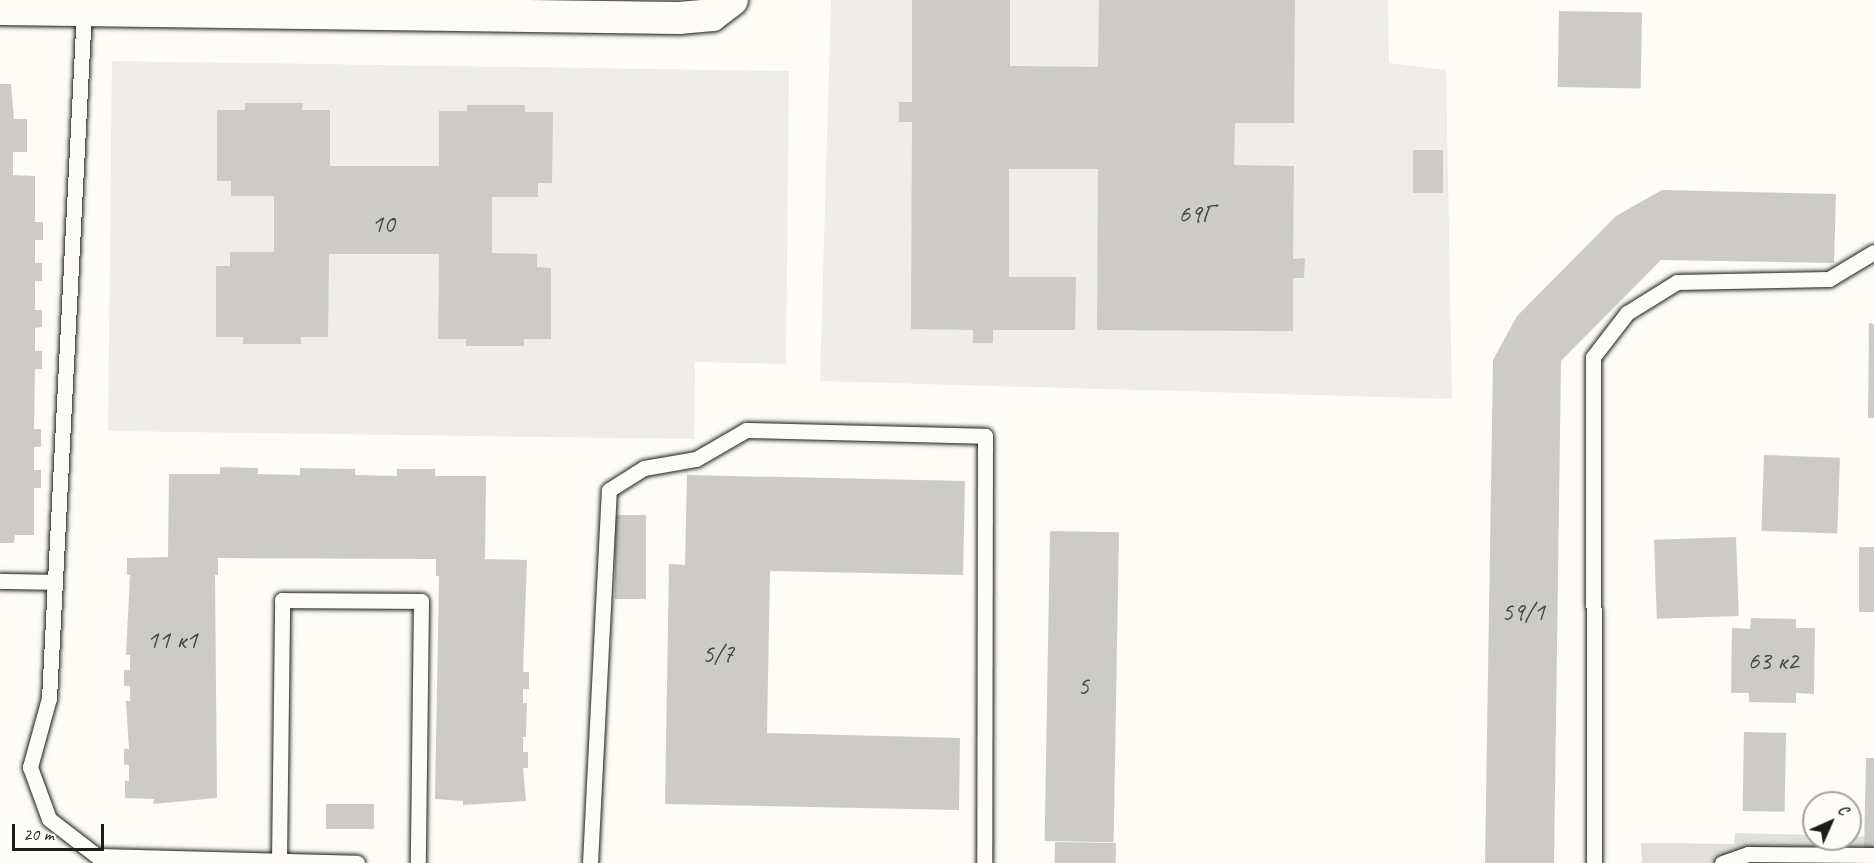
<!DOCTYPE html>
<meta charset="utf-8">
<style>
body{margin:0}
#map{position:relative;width:1874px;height:863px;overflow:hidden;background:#fdfcf7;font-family:Caveat,sans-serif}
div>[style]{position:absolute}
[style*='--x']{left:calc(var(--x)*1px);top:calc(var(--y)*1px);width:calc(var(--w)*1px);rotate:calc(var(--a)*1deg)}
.built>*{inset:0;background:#eeede9}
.green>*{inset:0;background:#e0dfdb}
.building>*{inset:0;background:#cccbc8;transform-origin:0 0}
.roads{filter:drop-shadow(0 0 2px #1c1c1c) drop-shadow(0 0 2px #1c1c1c)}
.lane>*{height:15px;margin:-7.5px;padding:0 7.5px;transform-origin:7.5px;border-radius:7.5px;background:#fdfcf7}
.street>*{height:32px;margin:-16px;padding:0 16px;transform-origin:16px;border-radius:16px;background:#fdfcf7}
span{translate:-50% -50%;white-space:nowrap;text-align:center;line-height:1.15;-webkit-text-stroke:4.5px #fdfcf7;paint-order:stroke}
.number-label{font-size:26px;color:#484847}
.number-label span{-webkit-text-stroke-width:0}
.north{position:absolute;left:1802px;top:791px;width:60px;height:60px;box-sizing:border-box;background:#fdfcf7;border:2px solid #a3a29f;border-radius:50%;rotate:45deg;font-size:16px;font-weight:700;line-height:24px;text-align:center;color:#1c1c1c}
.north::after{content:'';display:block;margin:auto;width:21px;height:27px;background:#1c1c1c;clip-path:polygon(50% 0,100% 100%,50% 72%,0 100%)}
.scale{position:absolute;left:12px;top:824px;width:92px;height:27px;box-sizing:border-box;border:3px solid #1c1c1c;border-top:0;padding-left:8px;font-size:18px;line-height:21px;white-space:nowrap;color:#1c1c1c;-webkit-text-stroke:4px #fdfcf7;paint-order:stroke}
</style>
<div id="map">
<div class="built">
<i style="clip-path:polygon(831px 0,1388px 0,1389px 63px,1446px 70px,1452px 399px,820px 381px)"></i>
<i style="clip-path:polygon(112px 61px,789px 71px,786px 364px,695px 362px,694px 439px,108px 431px)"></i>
</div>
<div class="green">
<i style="clip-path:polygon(1735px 833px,1814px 835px,1814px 839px,1874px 836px,1874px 863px,1642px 863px,1641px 843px,1734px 844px)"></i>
</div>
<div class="building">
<i style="clip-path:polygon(912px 0,1010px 0,1010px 66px,1098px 67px,1099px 0,1295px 0,1294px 123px,1235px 123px,1234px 165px,1294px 166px,1293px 259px,1305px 258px,1304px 278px,1293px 278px,1293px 331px,1097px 330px,1098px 169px,1009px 169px,1009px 277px,1076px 277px,1075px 330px,993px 330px,993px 343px,973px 343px,973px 330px,911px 329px,912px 122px,899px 122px,899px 102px,912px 102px)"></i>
<i style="left:1559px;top:11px;width:83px;height:76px;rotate:1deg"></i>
<i style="clip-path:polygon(0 84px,11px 84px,14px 119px,27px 119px,27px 152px,13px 152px,13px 175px,35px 176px,35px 222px,43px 222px,43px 240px,35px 240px,35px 263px,42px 263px,42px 281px,35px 281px,35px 310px,42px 310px,42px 327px,35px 328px,35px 351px,42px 351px,42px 369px,35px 369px,34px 429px,41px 429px,41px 447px,34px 447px,34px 470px,41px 470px,41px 488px,34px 488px,34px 535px,15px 535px,14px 543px,0 543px)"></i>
<i style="clip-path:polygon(245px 103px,303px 103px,302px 110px,330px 110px,330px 166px,439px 166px,439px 111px,467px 111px,467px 105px,525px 105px,525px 112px,553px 112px,552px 183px,538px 183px,538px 197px,492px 197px,492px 253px,537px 254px,537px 267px,551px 268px,551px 339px,524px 339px,524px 346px,466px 346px,466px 339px,438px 339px,439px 254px,329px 254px,328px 337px,301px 337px,301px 344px,243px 344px,243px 337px,216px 337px,216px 266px,230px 266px,230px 252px,274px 252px,274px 196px,231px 196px,231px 181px,217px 181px,217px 110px,245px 110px)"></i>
<i style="left:1413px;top:150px;width:30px;height:43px"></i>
<i style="clip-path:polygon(1662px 190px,1836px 194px,1834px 263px,1661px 260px,1561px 361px,1554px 863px,1485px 863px,1493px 360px,1517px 316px,1616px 216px)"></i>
<i style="clip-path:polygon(1869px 323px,1874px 324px,1874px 418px,1868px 418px)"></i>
<i style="left:1764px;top:455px;width:76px;height:76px;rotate:2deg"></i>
<i style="clip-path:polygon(220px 467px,258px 468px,258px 474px,300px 475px,300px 468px,355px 469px,355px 475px,397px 476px,397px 469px,435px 469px,435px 476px,486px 476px,485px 559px,527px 560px,523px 672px,529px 672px,529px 689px,523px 689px,523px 703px,527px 703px,526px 737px,523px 737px,523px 752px,528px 752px,528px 768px,523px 768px,526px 801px,463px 805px,463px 801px,435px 799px,439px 576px,436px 576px,436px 559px,218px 558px,218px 575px,215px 575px,217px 798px,153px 804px,154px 799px,125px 798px,125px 781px,129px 781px,129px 765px,124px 765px,124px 749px,129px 749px,126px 701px,130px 701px,130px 686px,124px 686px,124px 670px,130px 670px,130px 655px,126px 655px,130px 575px,127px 575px,127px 558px,168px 557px,169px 474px,220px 474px)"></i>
<i style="clip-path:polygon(687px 475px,965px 481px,963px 575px,770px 571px,767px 733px,960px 738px,959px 810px,665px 804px,669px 564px,685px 565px)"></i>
<i style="left:615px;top:515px;width:31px;height:84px"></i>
<i style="left:1050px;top:531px;width:69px;height:310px;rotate:1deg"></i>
<i style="left:1736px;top:537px;width:79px;height:82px;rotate:88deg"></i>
<i style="left:1859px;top:547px;width:15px;height:65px"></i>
<i style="clip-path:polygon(1751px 618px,1796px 619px,1796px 628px,1815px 628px,1814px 694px,1796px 693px,1796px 703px,1749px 702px,1749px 693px,1731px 693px,1732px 628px,1750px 629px)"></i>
<i style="left:1744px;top:732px;width:42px;height:79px;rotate:1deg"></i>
<i style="clip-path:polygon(1866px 758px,1874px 758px,1874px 853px,1864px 852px)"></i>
<i style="left:326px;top:804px;width:48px;height:25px"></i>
<i style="left:1055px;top:842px;width:61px;height:21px;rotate:1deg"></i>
</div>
<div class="roads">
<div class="lane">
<i style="--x:84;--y:10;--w:689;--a:92.91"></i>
<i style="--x:49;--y:698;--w:72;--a:105.4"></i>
<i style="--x:30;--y:767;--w:55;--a:69.9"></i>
<i style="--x:49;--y:819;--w:61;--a:37.6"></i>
<i style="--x:97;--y:856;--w:260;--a:1.5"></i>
<i style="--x:0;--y:581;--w:55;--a:1"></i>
<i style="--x:279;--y:861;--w:261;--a:-89.3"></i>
<i style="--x:282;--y:600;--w:139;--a:0.4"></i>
<i style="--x:421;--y:601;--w:262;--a:90.7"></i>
<i style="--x:590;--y:863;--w:373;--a:-87.1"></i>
<i style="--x:609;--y:490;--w:41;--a:-32.2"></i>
<i style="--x:644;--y:468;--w:53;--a:-9.8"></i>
<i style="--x:696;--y:459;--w:58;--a:-30.1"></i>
<i style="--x:746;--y:430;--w:239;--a:1.4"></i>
<i style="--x:985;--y:436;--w:427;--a:90.1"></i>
<i style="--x:1594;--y:863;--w:506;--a:-90.11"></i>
<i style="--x:1593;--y:357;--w:56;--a:-52.3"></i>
<i style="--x:1627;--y:313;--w:59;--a:-31.8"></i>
<i style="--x:1677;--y:282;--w:152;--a:-1.1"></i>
<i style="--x:1829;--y:279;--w:52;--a:-31"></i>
<i style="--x:1722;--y:863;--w:28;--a:-19"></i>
<i style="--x:1748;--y:854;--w:126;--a:0.5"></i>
</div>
<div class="street">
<i style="--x:0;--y:9;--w:679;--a:0.76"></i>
<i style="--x:679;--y:18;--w:33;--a:-5"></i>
<i style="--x:712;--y:15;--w:25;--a:-37"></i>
</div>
</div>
<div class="number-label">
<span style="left:1196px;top:214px">69Г</span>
<span style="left:383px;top:224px">10</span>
<span style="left:1523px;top:612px">59/1</span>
<span style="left:172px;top:640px">11 к1</span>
<span style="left:718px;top:654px">5/7</span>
<span style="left:1773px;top:661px">63 к2</span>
<span style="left:1083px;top:686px">5</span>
</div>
<div class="north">С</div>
<div class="scale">20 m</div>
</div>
